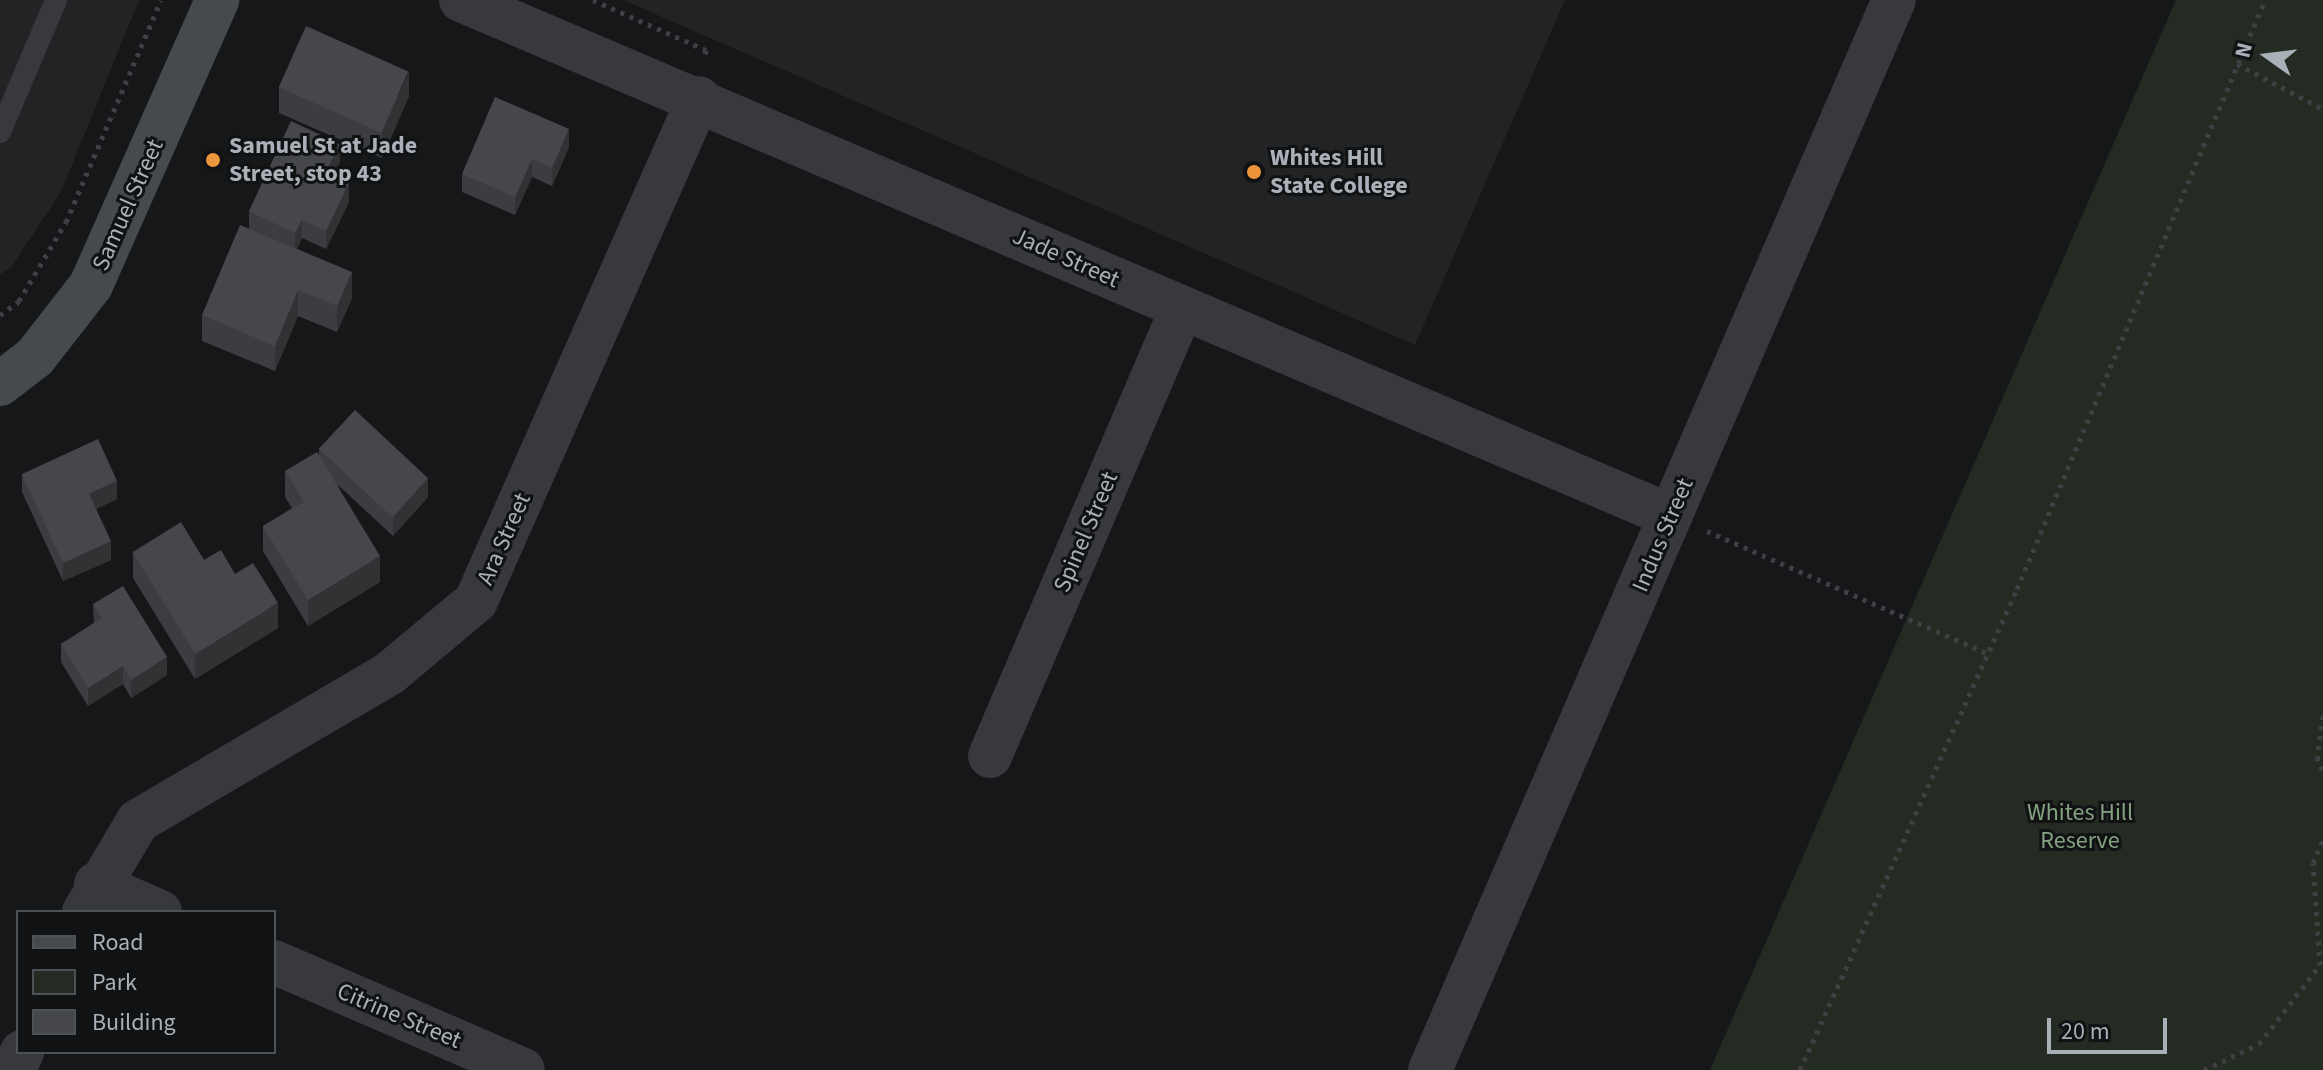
<!DOCTYPE html>
<style>
body{margin:0}
#map{position:relative;width:2323px;height:1070px;overflow:hidden;background:#161718;font-family:"Source Sans 3",sans-serif}
div>[style]{position:absolute}
[style*='--x']{left:calc(var(--x)*1px);top:calc(var(--y)*1px);width:calc(var(--w)*1px);rotate:calc(var(--a)*1deg)}
.built>*{inset:0;background:#222325}
.green>*{inset:0;background:#232b23}
.path>*{height:5px;margin-top:-2.5px;transform-origin:0;background:repeating-linear-gradient(90deg,#3e4044 0 4px,transparent 0 10px)}
.lane>*{height:22px;margin:-11px;padding:0 11px;transform-origin:11px;border-radius:11px;background:#38393d}
.street>*{height:44px;margin:-22px;padding:0 22px;transform-origin:22px;border-radius:22px;background:#38393d}
.secondary>*{height:44px;margin:-22px;padding:0 22px;transform-origin:22px;border-radius:22px;background:#46494d}
.wall>*{inset:0;background:#3c3d40}
.shaded-wall>*{inset:0;background:#313234}
.building>*{inset:0;background:#46474b;transform-origin:0 0}
.dots>*{width:22px;height:22px;translate:-50% -50%;box-sizing:border-box;border:4px solid #111213;border-radius:50%}
span{translate:-50% -50%;white-space:nowrap;text-align:center;line-height:1.15;-webkit-text-stroke:6px #111213;paint-order:stroke}
.poi-label{font-size:24px;color:#a9b0b8;font-weight:700}
.left{translate:0 -50%;text-align:left}
.street-label{font-size:24px;color:#a9b0b8}
.park-label{font-size:24px;color:#84a281}
.legend{position:absolute;left:16px;top:910px;width:260px;height:144px;box-sizing:border-box;background:#111213;border:2px solid #4e5155;margin:0;padding:10px 14px;list-style:none;font-size:24px;color:#a9b0b8}
.legend li{display:flex;align-items:center;gap:16px;height:40px}
.legend b{width:40px;border:2px solid #4e5155}
.north{position:absolute;left:2227px;top:16px;width:80px;height:80px;-webkit-text-stroke:6px #111213;paint-order:stroke;rotate:284deg;font-size:22px;font-weight:700;line-height:32px;text-align:center;color:#a9b0b8}
.north::after{content:'';display:block;margin:auto;width:28px;height:36px;background:#a9b0b8;clip-path:polygon(50% 0,100% 100%,50% 72%,0 100%)}
.scale{position:absolute;left:2047px;top:1018px;width:120px;height:36px;box-sizing:border-box;border:4px solid #a9b0b8;border-top:0;padding-left:10px;font-size:24px;line-height:28px;white-space:nowrap;color:#a9b0b8;-webkit-text-stroke:6px #111213;paint-order:stroke}
</style>
<div id="map">
<div class="built">
<i style="clip-path:polygon(0 0,139px 0,61px 192px,12px 266px,0 275px)"></i>
<i style="clip-path:polygon(623px 0,1565px 0,1415px 345px)"></i>
</div>
<div class="green">
<i style="clip-path:polygon(2176px 0,2323px 0,2323px 1070px,1710px 1070px)"></i>
</div>
<div class="path">
<i style="--x:593;--y:0;--w:124;--a:23.9"></i>
<i style="--x:706;--y:50;--w:7;--a:98"></i>
<i style="--x:2237;--y:64;--w:97;--a:27.6"></i>
<i style="--x:0;--y:315;--w:24;--a:-36"></i>
<i style="--x:19;--y:301;--w:92;--a:-59.3"></i>
<i style="--x:66;--y:222;--w:241;--a:-66.8"></i>
<i style="--x:1707;--y:531;--w:308;--a:23.6"></i>
<i style="--x:2323;--y:716;--w:41;--a:98.3"></i>
<i style="--x:2317;--y:757;--w:15;--a:67"></i>
<i style="--x:1800;--y:1070;--w:528;--a:-65.72"></i>
<i style="--x:2017;--y:589;--w:639;--a:-67.17"></i>
<i style="--x:2204;--y:1070;--w:61;--a:-25.3"></i>
<i style="--x:2259;--y:1044;--w:100;--a:-52.3"></i>
<i style="--x:2320;--y:965;--w:102;--a:-93.9"></i>
<i style="--x:2313;--y:863;--w:25;--a:-67"></i>
</div>
<div class="lane">
<i style="--x:0;--y:132;--w:143;--a:-67"></i>
</div>
<div class="street">
<i style="--x:461;--y:0;--w:1315;--a:23.1"></i>
<i style="--x:990;--y:756;--w:486;--a:-66.8"></i>
<i style="--x:96;--y:884;--w:70;--a:23.6"></i>
<i style="--x:84;--y:912;--w:106;--a:-59.3"></i>
<i style="--x:138;--y:821;--w:292;--a:-30.4"></i>
<i style="--x:390;--y:673;--w:112;--a:-39.9"></i>
<i style="--x:476;--y:601;--w:550;--a:-66.09"></i>
<i style="--x:274;--y:962;--w:271;--a:23.4"></i>
<i style="--x:14;--y:1070;--w:20;--a:-66"></i>
<i style="--x:1430;--y:1070;--w:1166;--a:-66.56"></i>
</div>
<div class="secondary">
<i style="--x:0;--y:384;--w:44;--a:-37.6"></i>
<i style="--x:35;--y:357;--w:91;--a:-52.1"></i>
<i style="--x:91;--y:285;--w:312;--a:-66.1"></i>
</div>
<div class="wall">
<i style="clip-path:polygon(279px 87px,409px 96px,382px 158px,279px 113px)"></i>
<i style="clip-path:polygon(569px 147px,552px 186px,532px 177px,515px 215px,462px 192px,462px 174px)"></i>
<i style="clip-path:polygon(340px 162px,333px 176px,349px 202px,326px 249px,302px 238px,297px 249px,352px 298px,337px 332px,298px 316px,275px 371px,202px 341px,202px 315px,249px 229px,249px 211px)"></i>
<i style="clip-path:polygon(319px 449px,428px 497px,393px 536px,337px 484px,380px 582px,308px 626px,263px 551px,263px 526px,292px 508px,285px 497px,285px 471px,319px 454px)"></i>
<i style="clip-path:polygon(22px 474px,117px 499px,96px 509px,111px 560px,63px 581px,22px 492px)"></i>
<i style="clip-path:polygon(133px 552px,204px 560px,235px 574px,278px 628px,195px 679px,133px 578px)"></i>
<i style="clip-path:polygon(93px 604px,167px 675px,131px 698px,123px 684px,88px 706px,61px 662px,61px 644px,94px 623px)"></i>
</div>
<div class="shaded-wall">
<i style="clip-path:polygon(409px 71px,409px 96px,382px 158px,382px 132px)"></i>
<i style="clip-path:polygon(569px 129px,569px 147px,552px 186px,552px 168px)"></i>
<i style="clip-path:polygon(340px 144px,340px 162px,326px 190px,326px 172px)"></i>
<i style="clip-path:polygon(532px 159px,532px 177px,515px 215px,515px 197px)"></i>
<i style="clip-path:polygon(349px 183px,349px 202px,326px 249px,326px 231px)"></i>
<i style="clip-path:polygon(302px 220px,302px 238px,295px 251px,295px 233px)"></i>
<i style="clip-path:polygon(352px 272px,352px 298px,337px 332px,337px 306px)"></i>
<i style="clip-path:polygon(298px 290px,298px 316px,275px 371px,275px 346px)"></i>
<i style="clip-path:polygon(428px 478px,428px 497px,393px 536px,393px 518px)"></i>
<i style="clip-path:polygon(117px 481px,117px 499px,89px 512px,89px 494px)"></i>
<i style="clip-path:polygon(111px 541px,111px 560px,63px 581px,63px 563px)"></i>
<i style="clip-path:polygon(380px 556px,380px 582px,308px 626px,308px 600px)"></i>
<i style="clip-path:polygon(278px 603px,278px 628px,195px 679px,195px 654px)"></i>
<i style="clip-path:polygon(167px 657px,167px 675px,131px 698px,131px 680px)"></i>
<i style="clip-path:polygon(123px 666px,123px 684px,88px 706px,88px 688px)"></i>
</div>
<div class="building">
<i style="left:306px;top:26px;width:112px;height:67px;rotate:24deg"></i>
<i style="clip-path:polygon(495px 97px,569px 129px,552px 168px,532px 159px,515px 197px,462px 174px)"></i>
<i style="clip-path:polygon(291px 121px,340px 144px,326px 172px,349px 183px,326px 231px,302px 220px,295px 233px,249px 211px)"></i>
<i style="clip-path:polygon(240px 225px,352px 272px,337px 306px,298px 290px,275px 346px,202px 315px)"></i>
<i style="left:355px;top:410px;width:100px;height:53px;rotate:43deg"></i>
<i style="clip-path:polygon(98px 439px,117px 481px,89px 494px,111px 541px,63px 563px,22px 474px)"></i>
<i style="clip-path:polygon(317px 452px,380px 556px,308px 600px,263px 526px,304px 502px,285px 471px)"></i>
<i style="clip-path:polygon(181px 522px,204px 560px,221px 550px,235px 574px,253px 563px,278px 603px,195px 654px,133px 552px)"></i>
<i style="clip-path:polygon(123px 586px,167px 657px,131px 680px,123px 666px,88px 688px,61px 644px,102px 618px,93px 604px)"></i>
</div>
<div class="dots">
<i style="left:213px;top:160px;background:#ec953b"></i>
<i style="left:1254px;top:172px;background:#ec953b"></i>
</div>
<div class="poi-label">
<span class="left" style="left:229px;top:160px">Samuel St at Jade<br>Street, stop 43</span>
<span class="left" style="left:1270px;top:172px">Whites Hill<br>State College</span>
</div>
<div class="street-label">
<span style="left:128px;top:205px;rotate:-66deg">Samuel Street</span>
<span style="left:1066px;top:258px;rotate:24deg">Jade Street</span>
<span style="left:1086px;top:532px;rotate:-67deg">Spinel Street</span>
<span style="left:1663px;top:535px;rotate:-67deg">Indus Street</span>
<span style="left:504px;top:539px;rotate:-66deg">Ara Street</span>
<span style="left:399px;top:1016px;rotate:23deg">Citrine Street</span>
</div>
<div class="park-label">
<span style="left:2080px;top:827px">Whites Hill<br>Reserve</span>
</div>
<ul class="legend">
<li><b style="height:10px;background:#46494d"></b>Road</li>
<li><b style="height:22px;background:#232b23"></b>Park</li>
<li><b style="height:22px;background:#46474b"></b>Building</li>
</ul>
<div class="north">N</div>
<div class="scale">20 m</div>
</div>
